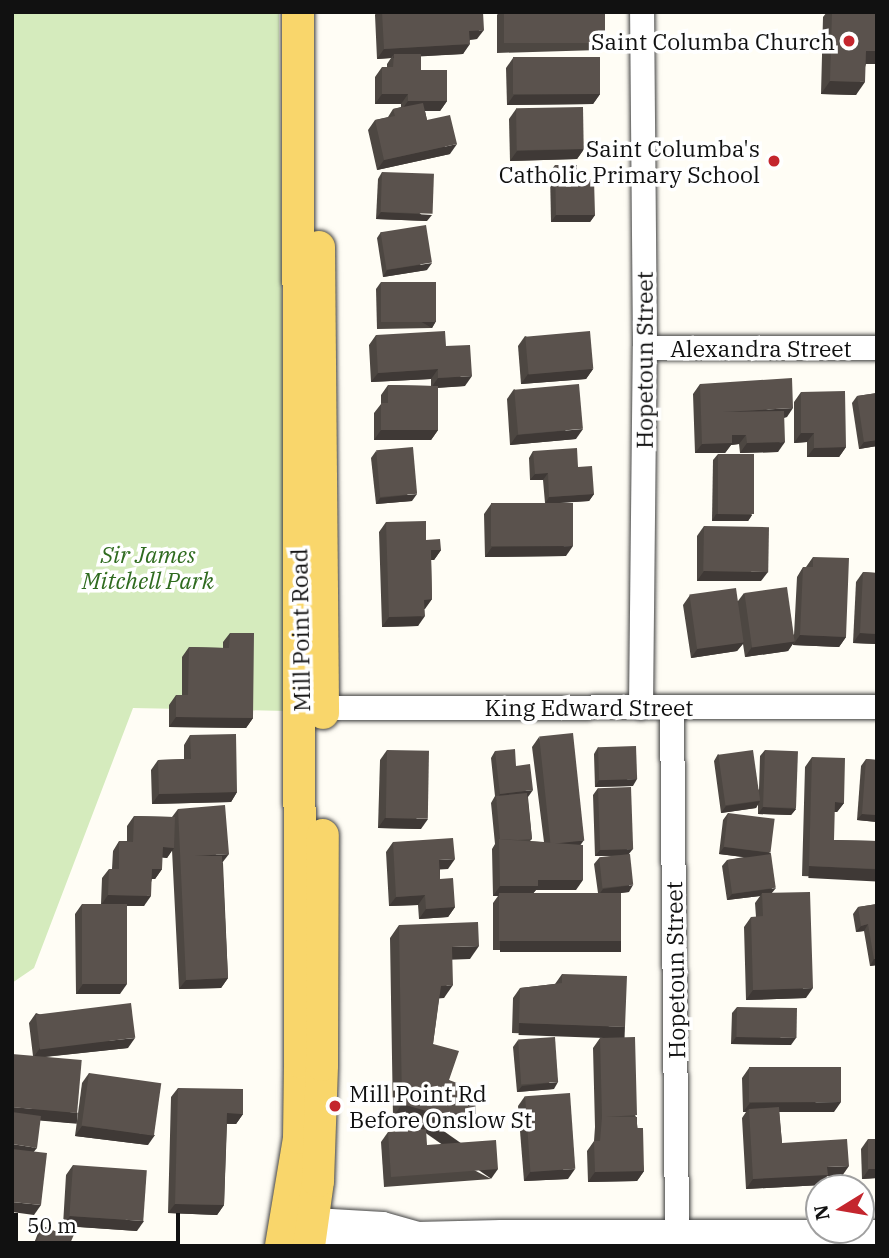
<!DOCTYPE html>
<style>
body{margin:0}
#map{position:relative;width:889px;height:1258px;overflow:hidden;background:#fffdf5;font-family:"IBM Plex Serif",serif}
div>[style]{position:absolute}
[style*='--x']{left:calc(var(--x)*1px);top:calc(var(--y)*1px);width:calc(var(--w)*1px);rotate:calc(var(--a)*1deg)}
.green>*{inset:0;background:#d5ebbd}
.roads{filter:drop-shadow(0 0 2px #444) drop-shadow(0 0 2px #444)}
.minor>*{height:24px;margin:-12px;padding:0 12px;transform-origin:12px;border-radius:12px;background:#fff}
.major>*{height:32px;margin:-16px;padding:0 16px;transform-origin:16px;border-radius:16px;background:#f9d66b}
.wall>*{inset:0;background:#4d4742}
.shaded-wall>*{inset:0;background:#3f3936;transform-origin:0 0}
.building>*{inset:0;background:#5a524d;transform-origin:0 0}
.dots>*{width:19px;height:19px;translate:-50% -50%;box-sizing:border-box;border:4px solid #fff;border-radius:50%}
span{translate:-50% -50%;white-space:nowrap;text-align:center;line-height:1.15;-webkit-text-stroke:7px #fff;paint-order:stroke}
.poi-label{font-size:23px;color:#111}
.right{translate:-100% -50%;text-align:right}
.left{translate:0 -50%;text-align:left}
.street-label{font-size:23px;color:#111}
.park-label{font-size:23px;color:#2f6b1f;font-style:italic}
.frame{position:absolute;inset:0;border:14px solid #111;pointer-events:none}
.north{position:absolute;left:805px;top:1174px;width:70px;height:70px;box-sizing:border-box;background:#fff;border:2px solid #a0a0a0;border-radius:50%;rotate:259deg;font-size:19px;font-weight:700;line-height:28px;text-align:center;color:#111}
.north::after{content:'';display:block;margin:auto;width:24px;height:32px;background:#c4262e;clip-path:polygon(50% 0,100% 100%,50% 72%,0 100%)}
.scale{position:absolute;left:14px;top:1213px;width:166px;height:32px;box-sizing:border-box;border:4px solid #111;border-top:0;padding-left:9px;font-size:21px;line-height:24px;white-space:nowrap;color:#111;-webkit-text-stroke:5px #fff;paint-order:stroke}
</style>
<div id="map">
<div class="green">
<i style="clip-path:polygon(12px 12px,279px 12px,286px 711px,133px 708px,34px 968px,12px 983px)"></i>
</div>
<div class="roads">
<div class="minor">
<i style="--x:645;--y:348;--w:232;--a:0"></i>
<i style="--x:672;--y:707;--w:525;--a:89.45"></i>
<i style="--x:307;--y:708;--w:570;--a:-0.1"></i>
<i style="--x:641;--y:708;--w:360;--a:-89.4"></i>
<i style="--x:645;--y:348;--w:336;--a:-90.5"></i>
<i style="--x:297;--y:1219;--w:86;--a:3.3"></i>
<i style="--x:383;--y:1224;--w:35;--a:16"></i>
<i style="--x:291;--y:1244;--w:91;--a:0"></i>
<i style="--x:382;--y:1244;--w:36;--a:-16"></i>
<i style="--x:417;--y:1234;--w:84;--a:-1.4"></i>
<i style="--x:501;--y:1232;--w:376;--a:0"></i>
</div>
<div class="major">
<i style="--x:319;--y:247;--w:466;--a:89.5"></i>
<i style="--x:281;--y:1246;--w:109;--a:-80.5"></i>
<i style="--x:299;--y:1138;--w:76;--a:-89.2"></i>
<i style="--x:300;--y:1062;--w:1050;--a:-90.11"></i>
<i style="--x:309;--y:1246;--w:66;--a:-82.1"></i>
<i style="--x:318;--y:1181;--w:116;--a:-88"></i>
<i style="--x:322;--y:1065;--w:230;--a:-89.8"></i>
</div>
</div>
<div class="wall">
<i style="clip-path:polygon(376px 12px,483px 12px,477px 39px,470px 40px,463px 54px,421px 56px,421px 70px,447px 101px,440px 111px,425px 111px,427px 120px,450px 154px,377px 170px,368px 130px,375px 120px,388px 117px,393px 109px,401px 107px,401px 104px,375px 104px,375px 77px,382px 67px,387px 67px,387px 64px,391px 58px,377px 59px,375px 15px)"></i>
<i style="clip-path:polygon(499px 12px,605px 12px,599px 50px,497px 53px,497px 15px)"></i>
<i style="clip-path:polygon(827px 12px,877px 12px,877px 64px,866px 64px,856px 95px,821px 94px,823px 17px)"></i>
<i style="clip-path:polygon(513px 58px,600px 94px,593px 104px,507px 105px,506px 68px)"></i>
<i style="clip-path:polygon(516px 109px,584px 149px,577px 159px,510px 161px,509px 119px)"></i>
<i style="clip-path:polygon(555px 165px,577px 179px,595px 215px,590px 222px,551px 222px,550px 172px)"></i>
<i style="clip-path:polygon(382px 172px,427px 221px,376px 219px,378px 179px)"></i>
<i style="clip-path:polygon(381px 232px,427px 270px,383px 277px,377px 238px)"></i>
<i style="clip-path:polygon(381px 282px,436px 321px,432px 328px,377px 329px,376px 289px)"></i>
<i style="clip-path:polygon(376px 335px,446px 346px,465px 386px,438px 388px,438px 430px,431px 440px,374px 440px,374px 413px,381px 404px,381px 395px,388px 385px,431px 386px,431px 379px,371px 382px,369px 345px)"></i>
<i style="clip-path:polygon(525px 336px,593px 369px,586px 379px,521px 384px,518px 346px)"></i>
<i style="clip-path:polygon(700px 384px,787px 417px,784px 418px,778px 452px,740px 453px,739px 444px,731px 445px,725px 453px,695px 453px,693px 394px)"></i>
<i style="clip-path:polygon(514px 389px,576px 439px,510px 445px,507px 399px)"></i>
<i style="clip-path:polygon(801px 392px,846px 447px,839px 457px,807px 457px,807px 442px,794px 443px,794px 402px)"></i>
<i style="clip-path:polygon(877px 393px,877px 446px,859px 449px,852px 403px,857px 396px)"></i>
<i style="clip-path:polygon(376px 451px,412px 501px,376px 504px,371px 458px)"></i>
<i style="clip-path:polygon(533px 451px,578px 467px,594px 494px,589px 501px,554px 503px,566px 556px,485px 557px,484px 514px,491px 504px,545px 503px,543px 480px,530px 480px,529px 458px)"></i>
<i style="clip-path:polygon(718px 454px,752px 515px,748px 521px,712px 521px,713px 460px)"></i>
<i style="clip-path:polygon(386px 522px,426px 540px,441px 550px,434px 560px,431px 560px,432px 599px,424px 609px,418px 626px,382px 627px,379px 532px)"></i>
<i style="clip-path:polygon(704px 526px,761px 581px,697px 581px,697px 536px)"></i>
<i style="clip-path:polygon(813px 557px,846px 637px,839px 647px,793px 645px,793px 643px,788px 651px,745px 657px,743px 644px,737px 651px,691px 658px,683px 605px,690px 595px,738px 601px,744px 593px,794px 635px,797px 577px,803px 567px,806px 567px)"></i>
<i style="clip-path:polygon(863px 572px,877px 573px,877px 644px,853px 643px,856px 582px)"></i>
<i style="clip-path:polygon(230px 633px,253px 718px,246px 728px,169px 727px,169px 705px,176px 695px,182px 695px,182px 657px,189px 647px,223px 648px,223px 642px)"></i>
<i style="clip-path:polygon(190px 735px,237px 792px,231px 802px,152px 804px,151px 770px,158px 760px,184px 759px,184px 745px)"></i>
<i style="clip-path:polygon(539px 737px,580px 845px,576px 890px,536px 890px,533px 893px,598px 893px,594px 864px,599px 858px,616px 856px,595px 856px,593px 795px,598px 788px,629px 854px,629px 892px,618px 893px,614px 950px,493px 950px,493px 903px,498px 896px,493px 896px,492px 849px,495px 844px,491px 803px,495px 796px,491px 758px,495px 751px,516px 766px,528px 797px,532px 839px,530px 841px,544px 842px,532px 747px)"></i>
<i style="clip-path:polygon(598px 747px,633px 786px,595px 787px,594px 754px)"></i>
<i style="clip-path:polygon(387px 750px,421px 829px,378px 828px,380px 760px)"></i>
<i style="clip-path:polygon(765px 750px,796px 809px,791px 815px,758px 814px,758px 804px,756px 808px,721px 813px,714px 761px,718px 754px,759px 790px,760px 756px)"></i>
<i style="clip-path:polygon(812px 757px,844px 803px,837px 812px,834px 812px,834px 840px,877px 841px,877px 879px,802px 876px,805px 767px)"></i>
<i style="clip-path:polygon(866px 759px,877px 760px,877px 822px,857px 820px,861px 766px)"></i>
<i style="clip-path:polygon(178px 809px,223px 863px,228px 978px,221px 988px,179px 989px,172px 850px,167px 858px,162px 857px,162px 869px,155px 879px,152px 879px,144px 906px,127px 906px,120px 994px,76px 994px,75px 914px,82px 904px,101px 904px,102px 878px,109px 869px,112px 869px,113px 851px,119px 841px,127px 841px,127px 826px,134px 816px,172px 817px)"></i>
<i style="clip-path:polygon(728px 813px,771px 854px,772px 893px,806px 998px,746px 1000px,744px 927px,751px 917px,756px 917px,755px 903px,760px 896px,727px 900px,722px 866px,727px 860px,744px 857px,719px 854px,723px 820px)"></i>
<i style="clip-path:polygon(393px 842px,448px 869px,440px 869px,440px 879px,455px 907px,448px 917px,419px 919px,418px 905px,389px 906px,386px 852px)"></i>
<i style="clip-path:polygon(877px 904px,877px 965px,870px 966px,864px 931px,856px 932px,853px 914px,858px 907px)"></i>
<i style="clip-path:polygon(399px 925px,470px 959px,452px 959px,444px 998px,439px 998px,433px 1044px,449px 1080px,466px 1095px,476px 1113px,467px 1126px,428px 1127px,393px 1117px,390px 938px)"></i>
<i style="clip-path:polygon(562px 974px,618px 1037px,512px 1033px,513px 998px,520px 988px,555px 984px)"></i>
<i style="clip-path:polygon(737px 1007px,791px 1045px,731px 1044px,732px 1013px)"></i>
<i style="clip-path:polygon(36px 1013px,128px 1048px,45px 1057px,71px 1123px,40px 1120px,34px 1151px,34px 1215px,33px 1056px,29px 1023px)"></i>
<i style="clip-path:polygon(600px 1038px,636px 1117px,644px 1171px,637px 1181px,588px 1182px,587px 1151px,594px 1141px,595px 1127px,593px 1048px)"></i>
<i style="clip-path:polygon(518px 1040px,554px 1089px,517px 1092px,513px 1047px)"></i>
<i style="clip-path:polygon(749px 1068px,834px 1112px,779px 1112px,782px 1143px,842px 1176px,827px 1176px,821px 1185px,746px 1189px,742px 1118px,746px 1112px,743px 1112px,742px 1078px)"></i>
<i style="clip-path:polygon(89px 1073px,148px 1145px,75px 1136px,82px 1083px)"></i>
<i style="clip-path:polygon(178px 1088px,243px 1114px,236px 1124px,227px 1124px,224px 1205px,217px 1215px,168px 1213px,171px 1097px)"></i>
<i style="clip-path:polygon(525px 1096px,568px 1179px,524px 1181px,518px 1106px)"></i>
<i style="clip-path:polygon(388px 1132px,427px 1145px,491px 1179px,384px 1187px,381px 1142px)"></i>
<i style="clip-path:polygon(868px 1139px,877px 1139px,877px 1178px,862px 1179px,861px 1149px)"></i>
<i style="clip-path:polygon(73px 1165px,137px 1231px,66px 1226px,69px 1246px,33px 1246px,38px 1233px,43px 1226px,57px 1232px,62px 1224px,63px 1225px,66px 1175px)"></i>
</div>
<div class="shaded-wall">
<i style="clip-path:polygon(484px 30px,477px 39px,462px 40px,469px 31px)"></i>
<i style="left:606px;top:40px;width:12px;height:102px;rotate:125deg"></i>
<i style="clip-path:polygon(470px 44px,463px 54px,393px 58px,394px 54px,391px 58px,377px 59px,384px 49px)"></i>
<i style="clip-path:polygon(866px 51px,877px 51px,877px 64px,857px 64px)"></i>
<i style="clip-path:polygon(830px 81px,865px 82px,856px 95px,821px 94px)"></i>
<i style="clip-path:polygon(382px 94px,408px 94px,401px 104px,375px 104px)"></i>
<i style="clip-path:polygon(600px 94px,593px 104px,507px 105px,514px 95px)"></i>
<i style="clip-path:polygon(408px 101px,447px 101px,440px 111px,401px 111px)"></i>
<i style="clip-path:polygon(457px 144px,450px 154px,377px 170px,384px 160px)"></i>
<i style="clip-path:polygon(584px 149px,577px 159px,510px 161px,517px 151px)"></i>
<i style="clip-path:polygon(381px 212px,432px 215px,427px 221px,376px 219px)"></i>
<i style="clip-path:polygon(556px 215px,595px 215px,590px 222px,551px 222px)"></i>
<i style="clip-path:polygon(432px 263px,427px 270px,383px 277px,387px 270px)"></i>
<i style="left:436px;top:321px;width:8px;height:55px;rotate:120deg"></i>
<i style="clip-path:polygon(438px 369px,431px 379px,371px 382px,378px 373px)"></i>
<i style="clip-path:polygon(593px 369px,586px 379px,521px 384px,528px 374px)"></i>
<i style="clip-path:polygon(472px 376px,465px 386px,431px 388px,438px 378px)"></i>
<i style="clip-path:polygon(793px 408px,787px 417px,715px 422px,722px 412px)"></i>
<i style="clip-path:polygon(583px 429px,576px 439px,510px 445px,517px 435px)"></i>
<i style="clip-path:polygon(381px 430px,438px 430px,431px 440px,374px 440px)"></i>
<i style="clip-path:polygon(801px 433px,814px 433px,807px 442px,794px 443px)"></i>
<i style="clip-path:polygon(732px 435px,746px 435px,739px 444px,731px 445px,725px 453px,695px 453px,702px 444px)"></i>
<i style="clip-path:polygon(877px 440px,877px 446px,859px 449px,864px 442px)"></i>
<i style="clip-path:polygon(785px 442px,778px 452px,740px 453px,747px 443px)"></i>
<i style="clip-path:polygon(846px 447px,839px 457px,807px 457px,814px 448px)"></i>
<i style="clip-path:polygon(548px 473px,543px 480px,530px 480px,535px 474px)"></i>
<i style="clip-path:polygon(417px 494px,412px 501px,376px 504px,380px 498px)"></i>
<i style="clip-path:polygon(594px 494px,589px 501px,545px 504px,549px 497px)"></i>
<i style="clip-path:polygon(716px 514px,752px 515px,748px 521px,712px 521px)"></i>
<i style="clip-path:polygon(573px 546px,566px 556px,485px 557px,492px 547px)"></i>
<i style="clip-path:polygon(431px 550px,441px 550px,434px 560px,424px 560px)"></i>
<i style="clip-path:polygon(704px 571px,768px 572px,761px 581px,697px 581px)"></i>
<i style="clip-path:polygon(432px 599px,425px 609px,417px 609px,424px 600px)"></i>
<i style="clip-path:polygon(425px 616px,418px 626px,382px 627px,389px 617px)"></i>
<i style="clip-path:polygon(860px 633px,877px 634px,877px 644px,853px 643px)"></i>
<i style="clip-path:polygon(800px 635px,846px 637px,839px 647px,793px 645px)"></i>
<i style="clip-path:polygon(795px 641px,788px 651px,745px 657px,752px 647px)"></i>
<i style="clip-path:polygon(744px 642px,737px 651px,691px 658px,698px 648px)"></i>
<i style="clip-path:polygon(176px 717px,253px 718px,246px 728px,169px 727px)"></i>
<i style="clip-path:polygon(637px 779px,633px 786px,595px 787px,599px 780px)"></i>
<i style="clip-path:polygon(533px 790px,528px 797px,496px 801px,500px 794px)"></i>
<i style="clip-path:polygon(237px 792px,231px 802px,152px 804px,159px 794px)"></i>
<i style="clip-path:polygon(760px 801px,756px 808px,721px 813px,726px 806px)"></i>
<i style="clip-path:polygon(835px 802px,844px 803px,837px 812px,828px 812px)"></i>
<i style="clip-path:polygon(763px 807px,796px 809px,791px 815px,758px 814px)"></i>
<i style="clip-path:polygon(862px 814px,877px 815px,877px 822px,857px 820px)"></i>
<i style="clip-path:polygon(385px 818px,428px 819px,421px 829px,378px 828px)"></i>
<i style="clip-path:polygon(584px 840px,577px 850px,552px 843px)"></i>
<i style="clip-path:polygon(163px 847px,174px 848px,167px 858px,156px 857px)"></i>
<i style="clip-path:polygon(724px 847px,771px 853px,766px 860px,719px 854px)"></i>
<i style="clip-path:polygon(633px 849px,628px 855px,595px 856px,600px 850px)"></i>
<i style="clip-path:polygon(229px 854px,222px 863px,194px 856px)"></i>
<i style="clip-path:polygon(455px 859px,448px 869px,432px 870px,439px 860px)"></i>
<i style="left:809px;top:866px;width:68px;height:12px;rotate:3deg"></i>
<i style="clip-path:polygon(152px 869px,162px 869px,155px 879px,145px 879px)"></i>
<i style="clip-path:polygon(538px 880px,583px 880px,576px 890px,536px 890px,531px 896px,499px 893px,498px 896px,493px 896px,500px 886px)"></i>
<i style="clip-path:polygon(633px 885px,629px 892px,598px 896px,603px 889px)"></i>
<i style="clip-path:polygon(776px 888px,771px 894px,762px 893px,760px 896px,727px 900px,732px 894px)"></i>
<i style="clip-path:polygon(108px 895px,151px 896px,144px 906px,101px 905px)"></i>
<i style="clip-path:polygon(425px 895px,418px 905px,389px 906px,396px 897px)"></i>
<i style="clip-path:polygon(455px 907px,448px 917px,419px 919px,426px 909px)"></i>
<i style="clip-path:polygon(868px 924px,864px 931px,856px 932px,861px 926px)"></i>
<i style="left:500px;top:941px;width:121px;height:11px"></i>
<i style="clip-path:polygon(479px 946px,470px 959px,443px 960px,452px 947px)"></i>
<i style="clip-path:polygon(874px 959px,877px 959px,877px 965px,870px 966px)"></i>
<i style="clip-path:polygon(228px 978px,221px 988px,179px 989px,186px 980px)"></i>
<i style="clip-path:polygon(83px 984px,127px 984px,120px 994px,76px 994px)"></i>
<i style="clip-path:polygon(453px 985px,444px 998px,432px 999px,441px 986px)"></i>
<i style="clip-path:polygon(813px 988px,806px 998px,746px 1000px,753px 990px)"></i>
<i style="left:519px;top:1023px;width:106px;height:12px;rotate:2deg"></i>
<i style="clip-path:polygon(736px 1037px,796px 1038px,791px 1045px,731px 1044px)"></i>
<i style="clip-path:polygon(135px 1038px,128px 1048px,33px 1058px,40px 1048px)"></i>
<i style="clip-path:polygon(558px 1082px,554px 1089px,517px 1092px,522px 1086px)"></i>
<i style="clip-path:polygon(841px 1102px,834px 1112px,749px 1112px,749px 1109px,746px 1112px,743px 1112px,750px 1103px)"></i>
<i style="clip-path:polygon(402px 1104px,476px 1113px,467px 1126px,428px 1127px,393px 1117px)"></i>
<i style="left:12px;top:1107px;width:66px;height:11px;rotate:5deg"></i>
<i style="clip-path:polygon(227px 1113px,243px 1114px,236px 1124px,220px 1123px)"></i>
<i style="clip-path:polygon(82px 1126px,155px 1135px,148px 1145px,75px 1136px)"></i>
<i style="clip-path:polygon(12px 1144px,37px 1148px,32px 1154px,12px 1152px)"></i>
<i style="clip-path:polygon(849px 1166px,842px 1176px,827px 1176px,821px 1185px,746px 1189px,753px 1179px,827px 1167px)"></i>
<i style="left:498px;top:1169px;width:12px;height:107px;rotate:125deg"></i>
<i style="clip-path:polygon(575px 1169px,568px 1179px,524px 1181px,531px 1171px)"></i>
<i style="clip-path:polygon(869px 1169px,877px 1169px,877px 1178px,862px 1179px)"></i>
<i style="clip-path:polygon(644px 1171px,637px 1181px,588px 1182px,595px 1172px)"></i>
<i style="clip-path:polygon(12px 1202px,41px 1205px,34px 1215px,12px 1212px)"></i>
<i style="clip-path:polygon(175px 1204px,224px 1205px,217px 1215px,168px 1213px)"></i>
<i style="clip-path:polygon(70px 1216px,144px 1221px,137px 1231px,63px 1226px)"></i>
</div>
<div class="building">
<i style="clip-path:polygon(382px 12px,483px 12px,484px 30px,469px 31px,470px 44px,384px 49px)"></i>
<i style="left:504px;top:12px;width:101px;height:31px"></i>
<i style="clip-path:polygon(832px 12px,877px 12px,877px 51px,866px 51px,865px 82px,830px 81px)"></i>
<i style="clip-path:polygon(394px 54px,421px 54px,421px 70px,447px 70px,447px 101px,408px 101px,408px 94px,382px 94px,382px 67px,393px 67px)"></i>
<i style="left:600px;top:57px;width:37px;height:87px;rotate:90deg"></i>
<i style="clip-path:polygon(423px 103px,427px 120px,450px 115px,457px 144px,384px 160px,375px 120px,395px 116px,393px 109px)"></i>
<i style="left:583px;top:107px;width:42px;height:67px;rotate:89deg"></i>
<i style="clip-path:polygon(555px 165px,577px 165px,577px 179px,594px 179px,595px 215px,556px 215px)"></i>
<i style="left:382px;top:172px;width:52px;height:40px;rotate:2deg"></i>
<i style="left:426px;top:225px;width:38px;height:46px;rotate:81deg"></i>
<i style="left:381px;top:282px;width:55px;height:40px"></i>
<i style="clip-path:polygon(445px 331px,446px 346px,470px 345px,472px 376px,438px 378px,438px 369px,378px 373px,376px 335px)"></i>
<i style="left:590px;top:331px;width:38px;height:65px;rotate:85deg"></i>
<i style="clip-path:polygon(792px 378px,793px 408px,722px 412px,784px 411px,785px 442px,747px 443px,746px 435px,732px 435px,732px 443px,702px 444px,700px 384px)"></i>
<i style="left:579px;top:384px;width:45px;height:65px;rotate:85deg"></i>
<i style="clip-path:polygon(388px 385px,438px 386px,438px 430px,381px 430px,381px 403px,388px 403px)"></i>
<i style="clip-path:polygon(845px 391px,846px 447px,814px 448px,814px 433px,801px 433px,801px 392px)"></i>
<i style="clip-path:polygon(877px 393px,877px 440px,864px 442px,857px 396px)"></i>
<i style="left:413px;top:447px;width:47px;height:37px;rotate:85deg"></i>
<i style="clip-path:polygon(577px 448px,578px 467px,592px 466px,594px 494px,549px 497px,548px 473px,535px 474px,533px 451px)"></i>
<i style="left:718px;top:454px;width:36px;height:60px"></i>
<i style="left:573px;top:503px;width:43px;height:82px;rotate:90deg"></i>
<i style="clip-path:polygon(426px 521px,426px 540px,440px 539px,441px 550px,431px 550px,432px 599px,424px 600px,425px 616px,389px 617px,386px 522px)"></i>
<i style="left:704px;top:526px;width:65px;height:45px;rotate:1deg"></i>
<i style="clip-path:polygon(813px 557px,849px 558px,846px 637px,800px 635px,803px 567px,813px 567px)"></i>
<i style="clip-path:polygon(863px 572px,877px 573px,877px 634px,860px 633px)"></i>
<i style="left:787px;top:587px;width:55px;height:43px;rotate:82deg"></i>
<i style="left:736px;top:588px;width:55px;height:47px;rotate:82deg"></i>
<i style="clip-path:polygon(230px 633px,254px 633px,253px 718px,176px 717px,176px 695px,188px 695px,189px 647px,229px 648px)"></i>
<i style="left:573px;top:733px;width:108px;height:34px;rotate:84deg"></i>
<i style="clip-path:polygon(236px 734px,237px 792px,159px 794px,158px 760px,191px 759px,190px 735px)"></i>
<i style="left:636px;top:746px;width:33px;height:38px;rotate:88deg"></i>
<i style="clip-path:polygon(515px 749px,516px 766px,530px 764px,533px 790px,500px 794px,495px 751px)"></i>
<i style="left:387px;top:750px;width:42px;height:68px;rotate:1deg"></i>
<i style="left:753px;top:750px;width:51px;height:35px;rotate:82deg"></i>
<i style="left:765px;top:750px;width:33px;height:57px;rotate:2deg"></i>
<i style="clip-path:polygon(812px 757px,845px 758px,844px 803px,835px 802px,834px 840px,877px 841px,877px 869px,809px 866px)"></i>
<i style="clip-path:polygon(866px 759px,877px 760px,877px 815px,862px 814px)"></i>
<i style="left:631px;top:787px;width:62px;height:33px;rotate:88deg"></i>
<i style="clip-path:polygon(527px 793px,532px 839px,518px 840px,500px 839px,496px 796px)"></i>
<i style="clip-path:polygon(225px 805px,229px 854px,194px 856px,222px 856px,228px 978px,186px 980px,178px 809px)"></i>
<i style="left:728px;top:813px;width:47px;height:34px;rotate:7deg"></i>
<i style="clip-path:polygon(134px 816px,175px 817px,174px 848px,163px 847px,162px 869px,152px 869px,151px 896px,108px 895px,109px 869px,119px 869px,119px 841px,133px 842px)"></i>
<i style="clip-path:polygon(453px 838px,455px 859px,439px 860px,440px 879px,453px 878px,455px 907px,426px 909px,425px 895px,396px 897px,393px 842px)"></i>
<i style="clip-path:polygon(499px 839px,583px 845px,583px 880px,538px 880px,538px 886px,500px 886px)"></i>
<i style="left:630px;top:854px;width:31px;height:31px;rotate:84deg"></i>
<i style="left:771px;top:854px;width:34px;height:44px;rotate:82deg"></i>
<i style="clip-path:polygon(810px 892px,813px 988px,753px 990px,751px 917px,763px 916px,762px 893px)"></i>
<i style="left:499px;top:893px;width:122px;height:48px"></i>
<i style="left:82px;top:904px;width:45px;height:80px"></i>
<i style="clip-path:polygon(877px 904px,877px 959px,874px 959px,868px 924px,861px 926px,858px 907px)"></i>
<i style="clip-path:polygon(478px 922px,479px 946px,452px 947px,453px 985px,441px 986px,433px 1044px,459px 1051px,449px 1080px,465px 1086px,466px 1095px,475px 1098px,476px 1113px,437px 1114px,402px 1104px,399px 925px)"></i>
<i style="clip-path:polygon(562px 974px,627px 976px,625px 1027px,519px 1023px,520px 988px,562px 983px)"></i>
<i style="left:131px;top:1003px;width:35px;height:96px;rotate:83deg"></i>
<i style="left:737px;top:1007px;width:60px;height:30px;rotate:1deg"></i>
<i style="left:555px;top:1037px;width:45px;height:37px;rotate:86deg"></i>
<i style="clip-path:polygon(635px 1037px,637px 1115px,606px 1117px,637px 1117px,637px 1128px,643px 1128px,644px 1171px,595px 1172px,594px 1141px,600px 1141px,602px 1117px,600px 1038px)"></i>
<i style="left:12px;top:1054px;width:70px;height:53px;rotate:5deg"></i>
<i style="left:841px;top:1067px;width:35px;height:92px;rotate:90deg"></i>
<i style="left:89px;top:1073px;width:73px;height:53px;rotate:8deg"></i>
<i style="clip-path:polygon(178px 1088px,243px 1089px,243px 1114px,227px 1113px,224px 1205px,175px 1204px)"></i>
<i style="left:570px;top:1093px;width:76px;height:45px;rotate:86deg"></i>
<i style="clip-path:polygon(779px 1107px,782px 1143px,847px 1139px,849px 1166px,827px 1167px,828px 1175px,753px 1179px,749px 1109px)"></i>
<i style="clip-path:polygon(12px 1112px,41px 1116px,37px 1148px,12px 1144px)"></i>
<i style="clip-path:polygon(426px 1129px,427px 1145px,496px 1140px,498px 1169px,391px 1177px,388px 1132px)"></i>
<i style="left:868px;top:1139px;width:9px;height:30px"></i>
<i style="clip-path:polygon(12px 1149px,47px 1153px,41px 1205px,12px 1202px)"></i>
<i style="left:73px;top:1165px;width:74px;height:51px;rotate:4deg"></i>
<i style="clip-path:polygon(12px 1217px,17px 1219px,12px 1232px)"></i>
<i style="clip-path:polygon(62px 1224px,76px 1230px,69px 1246px,35px 1246px,43px 1226px,58px 1233px)"></i>
</div>
<div class="dots">
<i style="left:849px;top:41px;background:#c4262e"></i>
<i style="left:774px;top:161px;background:#c4262e"></i>
<i style="left:335px;top:1106px;background:#c4262e"></i>
</div>
<div class="poi-label">
<span class="right" style="left:835px;top:41px">Saint Columba Church</span>
<span class="right" style="left:760px;top:161px">Saint Columba's<br>Catholic Primary School</span>
<span class="left" style="left:349px;top:1106px">Mill Point Rd<br>Before Onslow St</span>
</div>
<div class="street-label">
<span style="left:761px;top:348px">Alexandra Street</span>
<span style="left:644px;top:360px;rotate:-90deg">Hopetoun Street</span>
<span style="left:300px;top:630px;rotate:-91deg">Mill Point Road</span>
<span style="left:589px;top:707px">King Edward Street</span>
<span style="left:675px;top:970px;rotate:-91deg">Hopetoun Street</span>
</div>
<div class="park-label">
<span style="left:148px;top:567px">Sir James<br>Mitchell Park</span>
</div>
<div class="frame"></div>
<div class="north">N</div>
<div class="scale">50 m</div>
</div>
